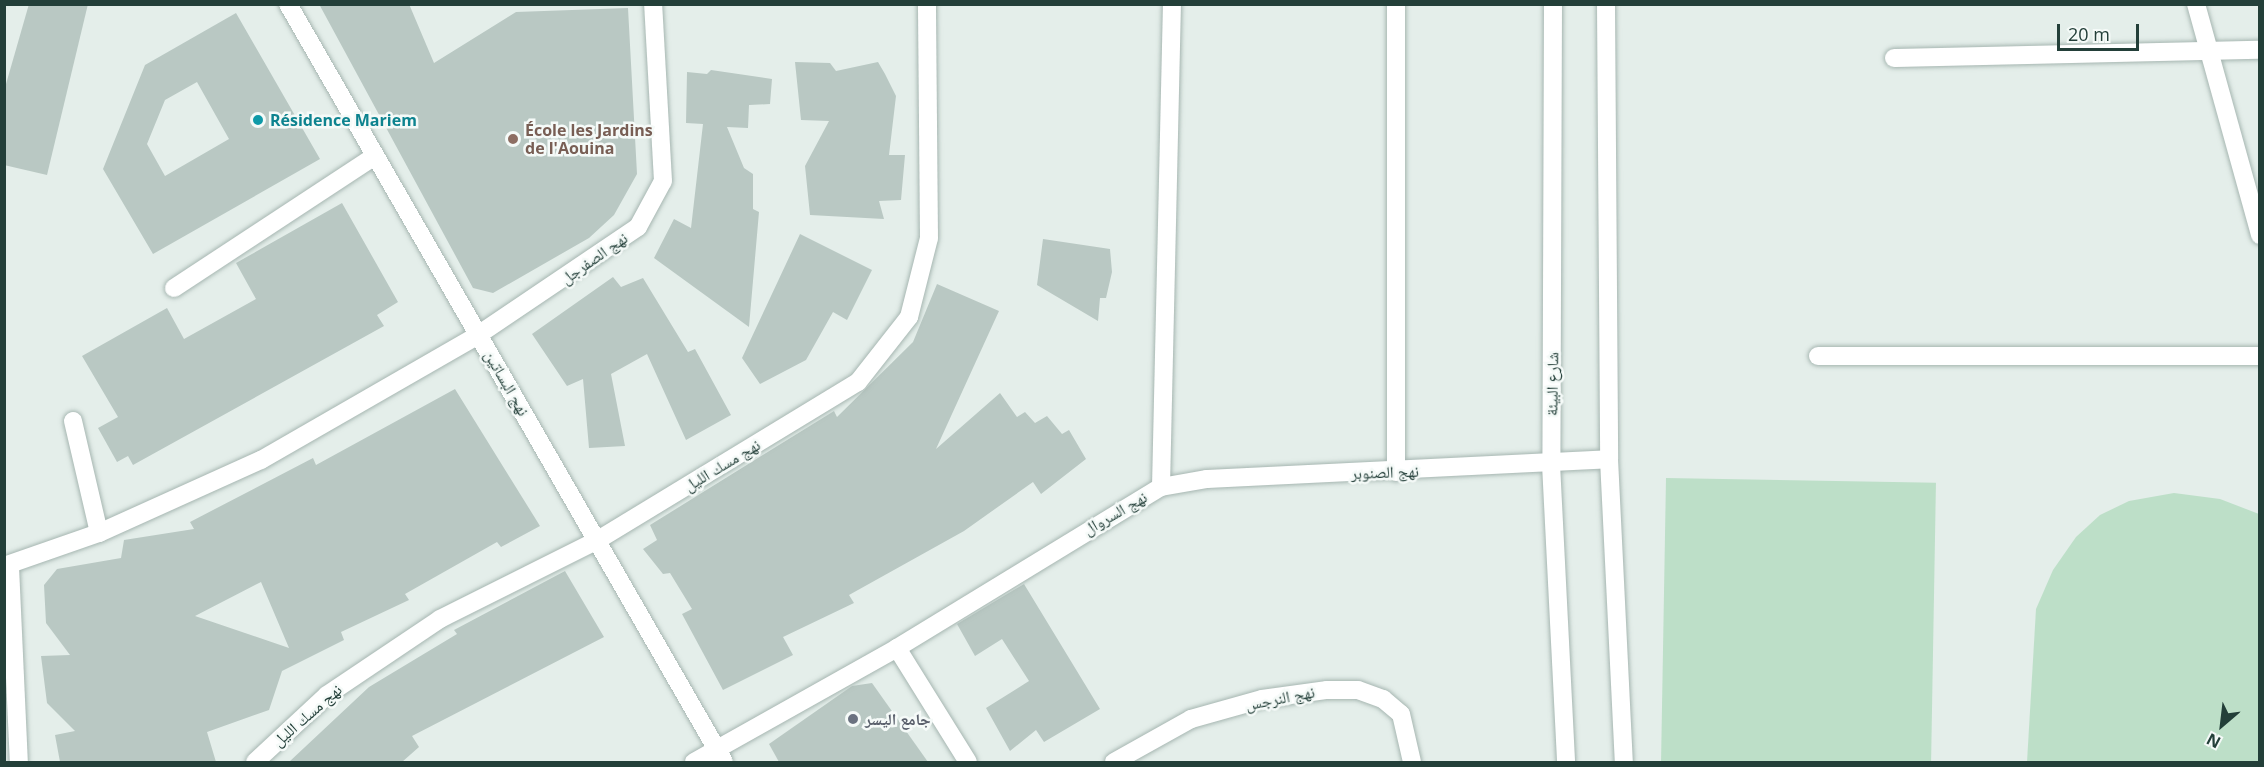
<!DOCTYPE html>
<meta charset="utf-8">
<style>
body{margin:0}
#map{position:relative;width:2264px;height:767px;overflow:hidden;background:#e4eeea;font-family:"Open Sans","Noto Naskh Arabic",sans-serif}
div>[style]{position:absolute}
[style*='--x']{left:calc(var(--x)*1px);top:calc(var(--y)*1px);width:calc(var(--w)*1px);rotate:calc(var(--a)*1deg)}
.green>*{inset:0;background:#bddfc8;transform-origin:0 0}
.building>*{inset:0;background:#b9c8c3}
.roads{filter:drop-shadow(0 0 2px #a6b6b1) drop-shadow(0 0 2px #a6b6b1)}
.minor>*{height:18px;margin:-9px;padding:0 9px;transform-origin:9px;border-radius:9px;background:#fff}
.tertiary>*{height:18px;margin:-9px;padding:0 9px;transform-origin:9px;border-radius:9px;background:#fff}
.dots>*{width:16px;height:16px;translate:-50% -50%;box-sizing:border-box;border:3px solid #f5faf8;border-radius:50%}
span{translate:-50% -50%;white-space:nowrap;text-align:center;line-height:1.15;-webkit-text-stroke:5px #f5faf8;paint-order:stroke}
.culture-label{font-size:16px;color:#0d838f;font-weight:700}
.left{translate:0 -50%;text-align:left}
.education-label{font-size:16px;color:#785e54;font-weight:700}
.street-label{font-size:16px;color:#233f39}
.worship-label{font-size:16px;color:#5b616d;font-weight:700}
.frame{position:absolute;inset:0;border:6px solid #233f39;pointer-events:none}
.north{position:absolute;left:2192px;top:695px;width:60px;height:60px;-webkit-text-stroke:4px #f5faf8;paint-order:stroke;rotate:208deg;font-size:16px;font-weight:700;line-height:24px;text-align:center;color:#233f39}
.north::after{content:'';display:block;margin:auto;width:21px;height:27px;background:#233f39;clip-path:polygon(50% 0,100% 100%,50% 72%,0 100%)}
.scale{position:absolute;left:2057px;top:24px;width:82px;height:27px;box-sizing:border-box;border:3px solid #233f39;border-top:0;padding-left:8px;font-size:18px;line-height:21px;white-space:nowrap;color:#233f39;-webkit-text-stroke:4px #f5faf8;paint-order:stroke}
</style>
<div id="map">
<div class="green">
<i style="left:1666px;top:478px;width:270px;height:284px;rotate:1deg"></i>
<i style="clip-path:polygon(2174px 493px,2220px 499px,2259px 514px,2259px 762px,2027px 762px,2036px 609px,2053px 570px,2076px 537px,2100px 515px,2129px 501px)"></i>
</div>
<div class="building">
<i style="clip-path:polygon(29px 4px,88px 4px,47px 175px,4px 165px,4px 91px)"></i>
<i style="clip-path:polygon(319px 4px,409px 4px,434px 63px,516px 12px,628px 8px,637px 174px,614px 215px,589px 238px,493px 293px,473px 288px)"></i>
<i style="clip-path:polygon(evenodd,236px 13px,320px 159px,153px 254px,103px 169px,145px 65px,236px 13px,197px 82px,229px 139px,165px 176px,147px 144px,165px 100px,197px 82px)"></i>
<i style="clip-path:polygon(795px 62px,830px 63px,836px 71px,878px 62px,885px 74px,896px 96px,889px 155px,905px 155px,901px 200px,879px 201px,884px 219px,810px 215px,805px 166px,829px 121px,801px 120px)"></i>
<i style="clip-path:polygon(711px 70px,772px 79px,770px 104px,749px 105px,748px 128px,727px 127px,744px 168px,753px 174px,753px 209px,759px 212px,749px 327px,654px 258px,674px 219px,691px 228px,703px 124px,686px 123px,687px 72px,707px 74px)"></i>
<i style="clip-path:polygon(342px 203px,398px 302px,377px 315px,384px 326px,133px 465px,128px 456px,117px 462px,98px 428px,118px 417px,82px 356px,167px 308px,184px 339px,256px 299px,236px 263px)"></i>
<i style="clip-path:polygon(800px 234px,872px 270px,847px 320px,833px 312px,806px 360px,760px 384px,742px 358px)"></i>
<i style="clip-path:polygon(1043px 239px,1110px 249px,1112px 272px,1106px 298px,1100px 298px,1098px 321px,1037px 285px)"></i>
<i style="clip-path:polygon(613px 277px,621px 287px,643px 278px,688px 352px,695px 349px,731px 415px,686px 440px,647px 354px,611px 374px,625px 446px,589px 448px,583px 379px,567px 386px,532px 334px)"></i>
<i style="clip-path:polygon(937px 284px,999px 311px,936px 449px,1000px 393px,1017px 417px,1025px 412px,1035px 423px,1047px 416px,1062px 434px,1069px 430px,1086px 459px,1041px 494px,1033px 482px,964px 531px,849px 595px,854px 603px,783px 637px,793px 655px,723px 690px,682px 614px,692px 609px,670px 573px,663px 574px,643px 549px,657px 540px,650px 525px,834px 411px,837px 417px,913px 342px)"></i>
<i style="clip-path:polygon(evenodd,455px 389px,540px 526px,501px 547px,497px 542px,405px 594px,409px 600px,341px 632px,344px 640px,282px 671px,269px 710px,207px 732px,216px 762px,60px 762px,55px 735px,75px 731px,47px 703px,41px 656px,70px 655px,46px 623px,44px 585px,57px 569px,121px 558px,124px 540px,194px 529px,190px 522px,313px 458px,316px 465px,455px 389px,261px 582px,289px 648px,195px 616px,261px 582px)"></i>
<i style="clip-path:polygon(565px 571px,604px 637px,412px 736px,419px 747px,402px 762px,289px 762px,369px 687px,457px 634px,454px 630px)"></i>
<i style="clip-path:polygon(1024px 584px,1100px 709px,1044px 742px,1036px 730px,1010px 751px,986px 708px,1029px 681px,1002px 639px,975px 656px,957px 624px)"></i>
<i style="clip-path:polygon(872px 683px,928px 762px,779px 762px,769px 744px,852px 686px)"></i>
</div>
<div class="roads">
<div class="minor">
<i style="--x:288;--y:4;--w:874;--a:60.09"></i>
<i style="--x:1396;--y:4;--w:468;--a:90"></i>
<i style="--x:2196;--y:4;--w:240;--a:74.5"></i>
<i style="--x:1894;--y:58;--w:366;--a:-1.3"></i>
<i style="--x:174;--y:288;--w:240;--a:-33.3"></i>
<i style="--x:1818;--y:356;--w:442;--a:0"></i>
<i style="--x:73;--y:421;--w:115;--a:76.9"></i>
<i style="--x:1161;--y:487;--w:47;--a:-9.9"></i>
<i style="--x:1207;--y:479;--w:402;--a:-2.8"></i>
<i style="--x:4;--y:566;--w:101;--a:-19.2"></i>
<i style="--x:99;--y:533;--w:178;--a:-24.3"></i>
<i style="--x:261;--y:460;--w:250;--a:-29.9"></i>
<i style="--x:478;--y:335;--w:193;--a:-34"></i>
<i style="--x:638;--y:227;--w:52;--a:-61.5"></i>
<i style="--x:663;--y:181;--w:177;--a:-93.2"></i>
<i style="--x:10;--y:567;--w:195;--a:87.4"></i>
<i style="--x:897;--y:648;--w:134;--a:58.1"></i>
<i style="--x:255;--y:762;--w:98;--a:-42.9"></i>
<i style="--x:327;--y:695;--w:136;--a:-33.9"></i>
<i style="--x:440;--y:619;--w:177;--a:-26.6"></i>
<i style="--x:598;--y:540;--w:304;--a:-31.3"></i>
<i style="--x:858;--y:382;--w:83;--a:-51.9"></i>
<i style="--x:909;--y:317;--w:81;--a:-75.8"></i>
<i style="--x:929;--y:238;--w:234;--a:-90.5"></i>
<i style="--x:694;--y:762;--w:233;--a:-29.3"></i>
<i style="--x:897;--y:648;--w:309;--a:-31.4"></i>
<i style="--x:1161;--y:487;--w:483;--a:-88.7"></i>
<i style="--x:1114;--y:762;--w:88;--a:-29.2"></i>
<i style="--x:1191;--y:719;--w:74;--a:-15.7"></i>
<i style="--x:1262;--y:699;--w:66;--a:-7.9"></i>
<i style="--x:1327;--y:690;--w:31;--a:0"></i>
<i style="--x:1358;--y:690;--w:27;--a:20"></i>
<i style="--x:1383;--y:699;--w:23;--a:40"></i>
<i style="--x:1401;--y:714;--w:49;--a:77.1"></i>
</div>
<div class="tertiary">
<i style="--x:1553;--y:4;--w:460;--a:90.2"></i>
<i style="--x:1551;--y:464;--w:298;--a:87.1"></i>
<i style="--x:1606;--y:4;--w:455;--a:89.6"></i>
<i style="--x:1609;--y:459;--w:303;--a:87.2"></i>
</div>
</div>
<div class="dots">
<i style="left:258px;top:120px;background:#0f9aa8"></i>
<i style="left:513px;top:139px;background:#8d6e63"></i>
<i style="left:853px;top:719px;background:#6b7280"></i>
</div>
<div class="culture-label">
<span class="left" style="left:270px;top:120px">Résidence Mariem</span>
</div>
<div class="education-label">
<span class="left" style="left:525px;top:139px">École les Jardins<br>de l'Aouina</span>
</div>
<div class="street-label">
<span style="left:594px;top:258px;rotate:-35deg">نهج الصفرجل</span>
<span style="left:507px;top:383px;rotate:60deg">نهج البساتين</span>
<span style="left:1552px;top:384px;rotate:-89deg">شارع البيئة</span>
<span style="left:722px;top:465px;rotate:-31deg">نهج مسك الليل</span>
<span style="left:1385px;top:472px;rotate:-2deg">نهج الصنوبر</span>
<span style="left:1115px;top:513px;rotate:-30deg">نهج السروال</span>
<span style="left:1280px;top:698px;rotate:-11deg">نهج النرجس</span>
<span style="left:307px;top:715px;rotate:-41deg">نهج مسك الليل</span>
</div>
<div class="worship-label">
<span class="left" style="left:865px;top:719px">جامع اليسر</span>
</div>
<div class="frame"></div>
<div class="north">N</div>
<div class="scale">20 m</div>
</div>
